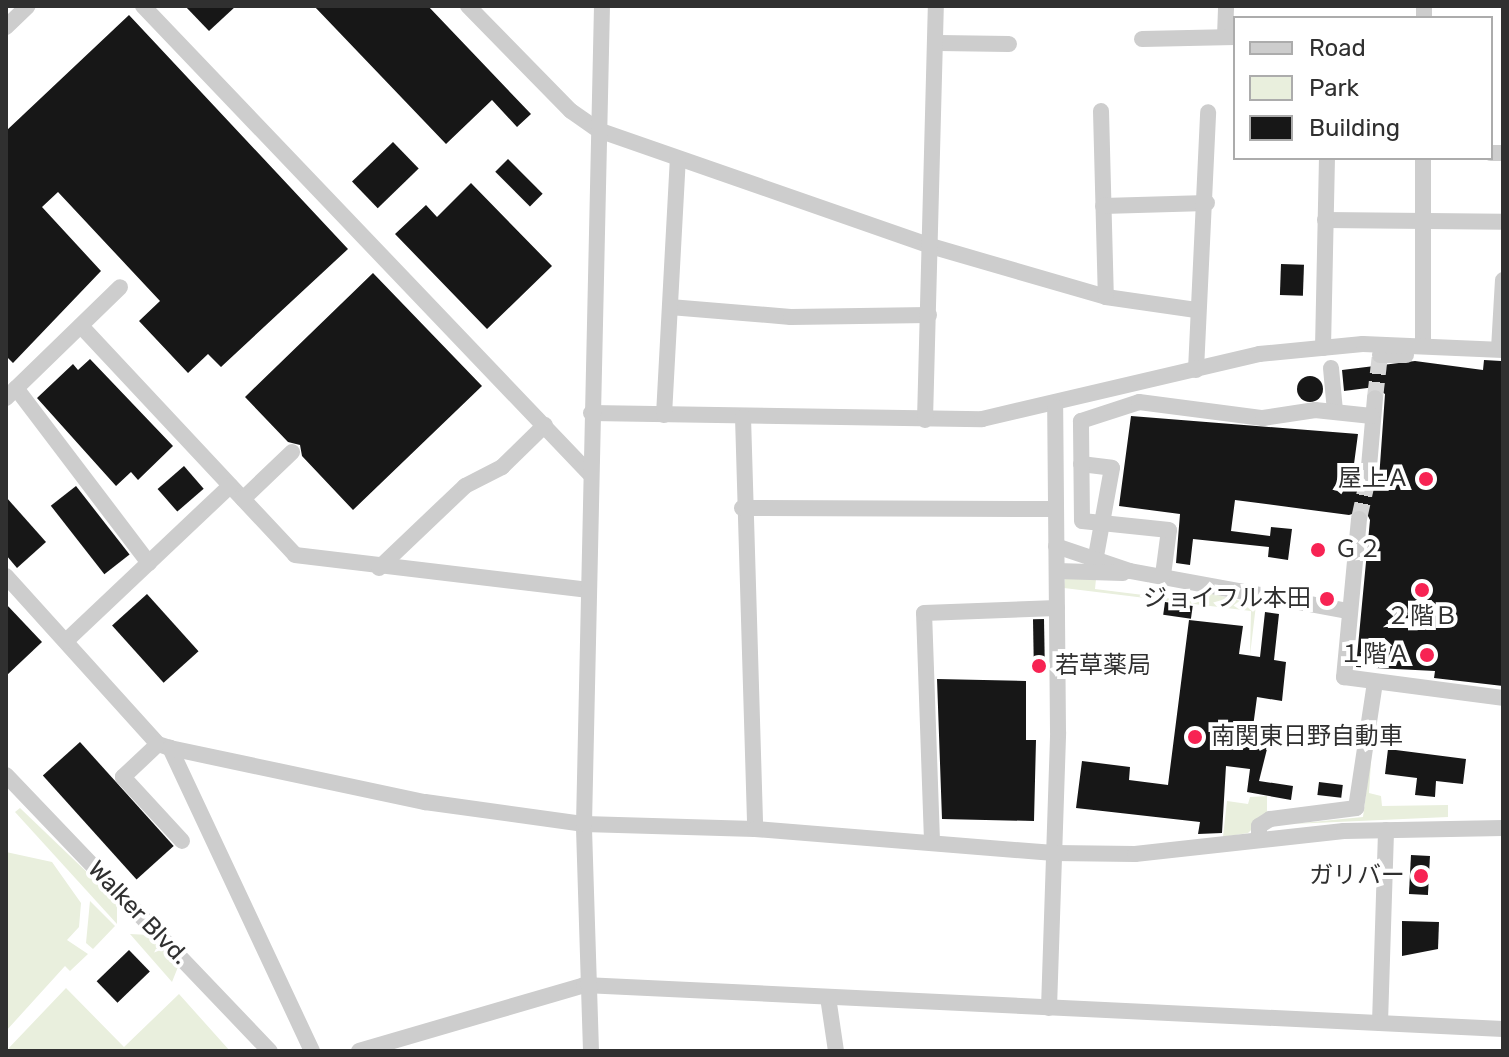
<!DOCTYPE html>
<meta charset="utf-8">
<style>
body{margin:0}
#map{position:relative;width:1509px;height:1057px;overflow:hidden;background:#fff;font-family:Rubik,"Noto Sans JP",sans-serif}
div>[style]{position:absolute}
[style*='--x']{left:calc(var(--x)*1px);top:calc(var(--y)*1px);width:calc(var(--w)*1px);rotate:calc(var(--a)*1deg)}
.green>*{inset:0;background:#e9efdd}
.building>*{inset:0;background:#171717;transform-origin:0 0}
.round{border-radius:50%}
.minor-tunnel>*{height:16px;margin-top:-8px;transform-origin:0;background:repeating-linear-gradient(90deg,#d6d6d6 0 16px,transparent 0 24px)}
.minor>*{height:16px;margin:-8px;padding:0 8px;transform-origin:8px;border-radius:8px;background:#cdcdcd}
.dots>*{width:22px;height:22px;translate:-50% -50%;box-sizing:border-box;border:4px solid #fff;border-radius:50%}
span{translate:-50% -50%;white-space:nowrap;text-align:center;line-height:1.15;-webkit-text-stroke:8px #fff;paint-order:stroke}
.poi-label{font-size:24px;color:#303030}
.right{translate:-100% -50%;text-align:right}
.left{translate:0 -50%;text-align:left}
.street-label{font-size:24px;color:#303030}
.frame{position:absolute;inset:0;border:8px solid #303030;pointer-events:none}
.legend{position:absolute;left:1233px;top:16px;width:260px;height:144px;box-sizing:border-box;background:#fff;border:2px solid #acacac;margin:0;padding:10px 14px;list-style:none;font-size:24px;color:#303030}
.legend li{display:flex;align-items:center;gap:16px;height:40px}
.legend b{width:40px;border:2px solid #acacac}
</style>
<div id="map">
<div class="green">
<i style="clip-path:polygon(1065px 577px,1096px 579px,1095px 589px,1208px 603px,1210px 593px,1256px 605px,1250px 655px,1251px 611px,1064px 588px)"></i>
<i style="clip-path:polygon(1372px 747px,1369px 793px,1381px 796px,1382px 806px,1448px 805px,1448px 817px,1292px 824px,1363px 817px)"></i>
<i style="clip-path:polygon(1267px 796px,1267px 815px,1248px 833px,1223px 837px,1227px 801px,1248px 804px,1250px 797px)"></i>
<i style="clip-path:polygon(20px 808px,117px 901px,117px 924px,15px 812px)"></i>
<i style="clip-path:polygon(6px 852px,52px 862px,81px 903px,79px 927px,67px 940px,88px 954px,70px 971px,65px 966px,6px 1031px)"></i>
<i style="clip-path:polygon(90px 901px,115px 926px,93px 949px,86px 943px)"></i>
<i style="clip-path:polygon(130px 934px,149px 935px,178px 967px,172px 982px)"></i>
<i style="clip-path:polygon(66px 988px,124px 1047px,179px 994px,230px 1051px,6px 1051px)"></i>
</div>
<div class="building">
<i style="clip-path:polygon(185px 6px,236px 6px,209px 31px)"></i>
<i style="clip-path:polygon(314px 6px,428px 6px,531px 114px,517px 127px,492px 100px,446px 144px)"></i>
<i style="clip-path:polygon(129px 15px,348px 249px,221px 367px,208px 354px,188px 373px,139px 321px,160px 301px,58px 192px,42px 207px,101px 271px,13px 363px,6px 356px,6px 131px)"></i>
<i style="left:393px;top:142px;width:37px;height:57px;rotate:46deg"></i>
<i style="left:508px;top:159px;width:49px;height:18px;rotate:45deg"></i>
<i style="clip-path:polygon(471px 183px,552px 266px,487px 329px,395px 234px,426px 205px,437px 217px)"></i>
<i style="left:1281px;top:264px;width:23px;height:31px;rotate:2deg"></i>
<i style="clip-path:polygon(373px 273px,482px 386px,353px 510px,302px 456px,300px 445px,288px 442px,245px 397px)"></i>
<i style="clip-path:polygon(90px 359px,173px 446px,138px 480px,131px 472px,116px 486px,37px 398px,73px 364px,78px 370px)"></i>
<i style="clip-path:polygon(1484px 360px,1501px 361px,1503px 372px,1503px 686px,1434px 678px,1435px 671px,1356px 667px,1370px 520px,1365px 510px,1349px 515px,1235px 500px,1231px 531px,1270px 536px,1271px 527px,1292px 529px,1288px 560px,1268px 557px,1269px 547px,1193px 539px,1190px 565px,1176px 563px,1180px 514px,1119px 506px,1131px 416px,1358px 434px,1352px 479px,1368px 489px,1379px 479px,1385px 394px,1375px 387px,1344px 391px,1342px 370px,1415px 361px,1483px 370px)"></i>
<i class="round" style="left:1297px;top:376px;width:26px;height:26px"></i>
<i style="left:184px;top:466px;width:30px;height:35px;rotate:49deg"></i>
<i style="left:76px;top:486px;width:87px;height:32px;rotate:52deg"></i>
<i style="clip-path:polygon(6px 497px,46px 542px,17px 568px,6px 555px)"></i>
<i style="left:147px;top:594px;width:77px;height:47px;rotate:48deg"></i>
<i style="left:1165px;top:602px;width:28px;height:13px;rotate:8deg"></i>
<i style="clip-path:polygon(6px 604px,42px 642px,6px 676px)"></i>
<i style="clip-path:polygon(1265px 612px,1279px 614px,1274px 660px,1286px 662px,1282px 701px,1257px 697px,1253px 727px,1265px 729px,1267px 749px,1259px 781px,1293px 786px,1291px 800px,1247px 792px,1250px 769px,1226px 766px,1222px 833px,1198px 834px,1200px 822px,1076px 808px,1082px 761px,1130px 767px,1129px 780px,1168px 785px,1189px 620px,1243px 626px,1239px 654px,1260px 657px)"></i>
<i style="left:1044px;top:619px;width:55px;height:11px;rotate:89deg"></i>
<i style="clip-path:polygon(937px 679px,1026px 681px,1026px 740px,1036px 740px,1034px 821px,942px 819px)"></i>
<i style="left:80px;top:742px;width:140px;height:50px;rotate:48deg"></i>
<i style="clip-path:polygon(1388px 749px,1466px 759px,1463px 784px,1436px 781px,1435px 797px,1415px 795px,1417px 778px,1385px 774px)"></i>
<i style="left:1319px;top:782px;width:24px;height:13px;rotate:7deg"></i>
<i style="left:1411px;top:855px;width:19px;height:39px;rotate:3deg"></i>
<i style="clip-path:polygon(1402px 921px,1439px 922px,1438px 949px,1402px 956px)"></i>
<i style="left:129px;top:950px;width:30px;height:45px;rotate:46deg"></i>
</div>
<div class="minor-tunnel">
<i style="--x:1375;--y:398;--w:43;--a:-83.4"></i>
<i style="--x:1359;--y:519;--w:42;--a:-77.6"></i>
</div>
<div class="minor">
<i style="--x:143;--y:6;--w:646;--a:46.32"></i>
<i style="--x:468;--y:6;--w:147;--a:45.6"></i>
<i style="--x:571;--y:111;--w:33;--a:35"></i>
<i style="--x:598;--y:130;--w:356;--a:19.2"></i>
<i style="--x:934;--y:247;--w:179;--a:16.2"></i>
<i style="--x:1106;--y:297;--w:91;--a:8.2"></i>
<i style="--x:1424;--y:6;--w:12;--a:90"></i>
<i style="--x:6;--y:27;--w:30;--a:-44"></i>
<i style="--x:1225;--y:37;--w:31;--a:-88"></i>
<i style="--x:1142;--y:39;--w:93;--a:-1.2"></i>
<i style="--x:939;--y:43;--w:70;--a:0.8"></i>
<i style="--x:1101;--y:111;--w:186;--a:88.5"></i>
<i style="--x:1491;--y:153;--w:12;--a:0"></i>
<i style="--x:1103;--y:206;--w:104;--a:-1.7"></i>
<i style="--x:1325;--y:220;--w:178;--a:0.6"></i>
<i style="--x:670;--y:307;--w:121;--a:4.7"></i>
<i style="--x:791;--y:317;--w:138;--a:-0.8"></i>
<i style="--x:81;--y:326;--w:313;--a:46.9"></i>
<i style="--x:295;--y:555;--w:296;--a:6.8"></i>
<i style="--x:1423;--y:343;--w:185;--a:-90"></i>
<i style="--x:1323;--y:348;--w:190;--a:-88.8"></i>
<i style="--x:1499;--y:349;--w:69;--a:-86.7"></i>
<i style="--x:1380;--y:355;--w:26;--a:0"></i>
<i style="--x:1331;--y:368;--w:43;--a:84.7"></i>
<i style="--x:1196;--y:370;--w:258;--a:-87.3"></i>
<i style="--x:16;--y:388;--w:220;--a:52.8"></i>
<i style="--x:6;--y:398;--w:159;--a:-44.2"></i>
<i style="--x:591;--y:413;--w:391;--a:0.9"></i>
<i style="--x:982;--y:419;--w:285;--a:-13.2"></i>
<i style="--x:1259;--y:354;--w:104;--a:-5.5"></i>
<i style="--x:1363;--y:344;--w:140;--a:2.5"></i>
<i style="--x:664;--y:415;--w:257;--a:-86.9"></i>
<i style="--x:743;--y:417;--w:412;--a:88.3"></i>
<i style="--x:925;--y:420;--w:414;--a:-88.5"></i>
<i style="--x:1081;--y:464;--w:31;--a:7"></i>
<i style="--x:1112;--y:468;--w:89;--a:100.3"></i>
<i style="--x:1368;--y:478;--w:80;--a:-85"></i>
<i style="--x:243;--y:499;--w:68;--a:-43.8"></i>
<i style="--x:742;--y:508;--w:314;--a:0.2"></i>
<i style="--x:1359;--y:519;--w:159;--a:95.4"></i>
<i style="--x:1344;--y:677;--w:160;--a:7.5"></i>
<i style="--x:1056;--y:546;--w:78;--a:18.7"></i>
<i style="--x:1130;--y:571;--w:222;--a:10.4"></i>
<i style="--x:379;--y:568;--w:119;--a:-43.6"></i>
<i style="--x:465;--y:486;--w:42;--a:-27.2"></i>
<i style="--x:502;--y:467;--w:60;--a:-44.3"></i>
<i style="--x:1057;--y:571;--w:66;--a:1.7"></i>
<i style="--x:1163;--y:575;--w:45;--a:-82.4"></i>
<i style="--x:1169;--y:530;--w:87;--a:-174.1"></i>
<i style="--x:1082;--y:521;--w:100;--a:-90.6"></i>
<i style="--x:1081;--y:421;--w:61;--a:-18.1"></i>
<i style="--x:1139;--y:402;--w:125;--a:7.4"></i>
<i style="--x:1263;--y:418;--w:53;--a:-8.7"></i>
<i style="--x:1315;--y:410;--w:57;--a:6"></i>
<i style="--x:6;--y:576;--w:227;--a:47.9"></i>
<i style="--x:158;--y:744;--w:13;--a:18"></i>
<i style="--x:66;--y:641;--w:226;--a:-43.4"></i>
<i style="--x:158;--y:744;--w:48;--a:136.7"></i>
<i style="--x:123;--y:777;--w:87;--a:47.3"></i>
<i style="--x:6;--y:775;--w:382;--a:46.3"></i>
<i style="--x:1259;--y:839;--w:13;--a:-90"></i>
<i style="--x:1259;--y:826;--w:13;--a:-32"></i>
<i style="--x:1270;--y:819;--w:87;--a:-7.3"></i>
<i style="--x:1356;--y:808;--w:127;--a:-81.4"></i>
<i style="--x:932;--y:841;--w:228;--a:-92"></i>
<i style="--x:924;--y:613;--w:133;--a:-2.2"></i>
<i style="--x:828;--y:997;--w:55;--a:81.6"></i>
<i style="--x:1049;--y:1008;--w:276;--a:-88.1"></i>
<i style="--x:1058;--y:732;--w:325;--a:-90.5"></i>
<i style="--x:1380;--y:1023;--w:193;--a:-88.2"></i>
<i style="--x:312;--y:1051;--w:335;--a:-115.1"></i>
<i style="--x:170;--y:748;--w:261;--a:12"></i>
<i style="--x:425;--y:802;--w:161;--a:7.9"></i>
<i style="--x:584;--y:824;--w:171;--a:1.7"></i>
<i style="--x:755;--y:829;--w:300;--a:4.6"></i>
<i style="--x:1054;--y:853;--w:81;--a:0.7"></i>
<i style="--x:1135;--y:854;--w:210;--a:-6.3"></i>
<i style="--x:1344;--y:831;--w:159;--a:-1.1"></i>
<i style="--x:359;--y:1051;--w:234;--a:-16.3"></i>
<i style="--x:584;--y:985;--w:920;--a:2.74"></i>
<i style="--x:591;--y:1051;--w:227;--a:-91.8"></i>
<i style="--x:584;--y:824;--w:818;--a:-88.74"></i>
</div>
<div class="dots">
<i style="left:1426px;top:479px;background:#f72353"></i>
<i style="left:1318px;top:550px;background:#f72353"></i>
<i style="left:1422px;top:590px;background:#f72353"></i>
<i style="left:1327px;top:599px;background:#f72353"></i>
<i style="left:1427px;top:655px;background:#f72353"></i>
<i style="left:1039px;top:666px;background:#f72353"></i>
<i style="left:1195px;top:737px;background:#f72353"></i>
<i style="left:1421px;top:876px;background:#f72353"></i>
</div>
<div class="poi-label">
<span class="right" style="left:1410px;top:479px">屋上Ａ</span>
<span class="left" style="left:1334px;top:550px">Ｇ２</span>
<span class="right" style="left:1311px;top:599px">ジョイフル本田</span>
<span style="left:1422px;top:617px">２階Ｂ</span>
<span class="right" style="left:1411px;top:655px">１階Ａ</span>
<span class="left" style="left:1055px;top:666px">若草薬局</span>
<span class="left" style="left:1211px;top:737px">南関東日野自動車</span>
<span class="right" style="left:1405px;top:876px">ガリバー</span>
</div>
<div class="street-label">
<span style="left:138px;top:913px;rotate:46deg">Walker Blvd.</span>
</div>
<div class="frame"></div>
<ul class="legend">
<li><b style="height:10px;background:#cdcdcd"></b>Road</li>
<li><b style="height:22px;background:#e9efdd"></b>Park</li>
<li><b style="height:22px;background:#171717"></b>Building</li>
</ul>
</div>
